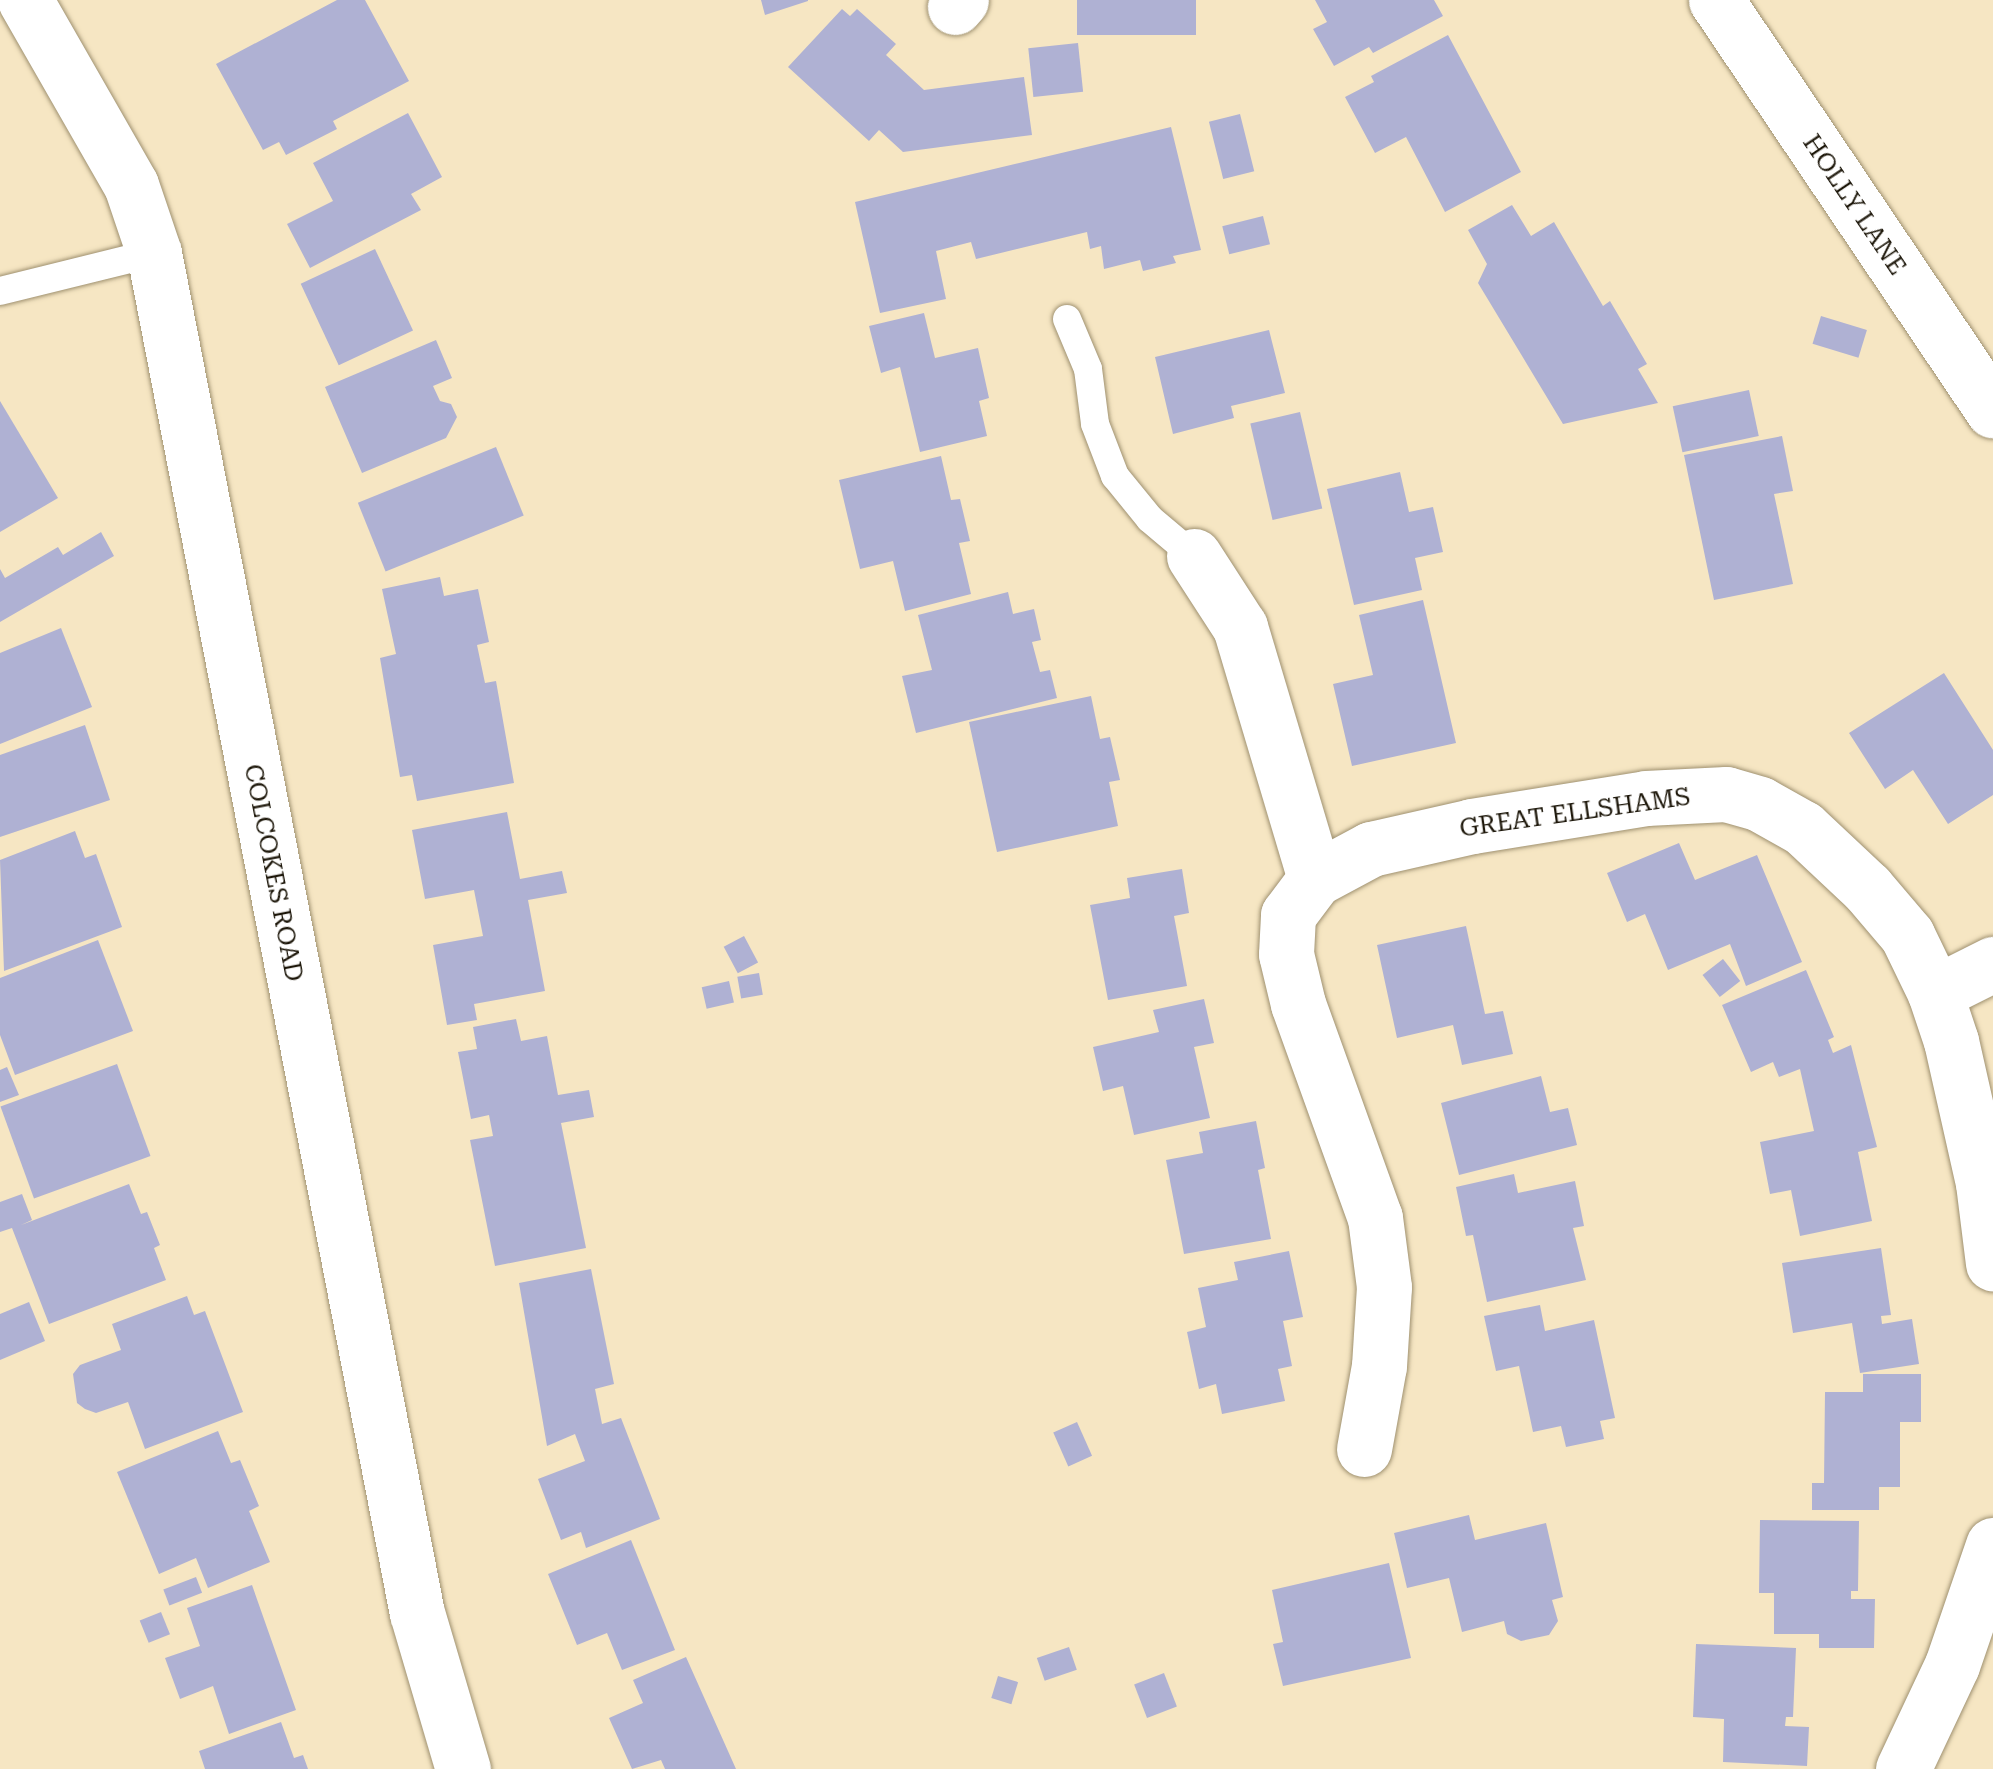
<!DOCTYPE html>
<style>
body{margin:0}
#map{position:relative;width:1993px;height:1769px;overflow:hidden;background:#f6e6c3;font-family:"Roboto Serif",serif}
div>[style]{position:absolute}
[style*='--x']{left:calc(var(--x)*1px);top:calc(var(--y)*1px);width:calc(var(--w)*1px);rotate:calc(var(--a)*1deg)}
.building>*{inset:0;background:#afb1d3;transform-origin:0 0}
.roads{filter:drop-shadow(0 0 2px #9f9170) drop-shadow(0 0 2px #9f9170)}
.lane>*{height:28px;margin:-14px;padding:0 14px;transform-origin:14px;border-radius:14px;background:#fff}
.street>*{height:55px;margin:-27.5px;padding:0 27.5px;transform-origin:27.5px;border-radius:27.5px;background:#fff}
.secondary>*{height:55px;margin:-27.5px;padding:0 27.5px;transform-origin:27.5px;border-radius:27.5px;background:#fff}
span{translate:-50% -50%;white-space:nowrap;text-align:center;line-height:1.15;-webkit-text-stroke:8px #fff;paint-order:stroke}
.street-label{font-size:25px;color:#1c1609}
</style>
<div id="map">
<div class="building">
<i style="clip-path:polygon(337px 0,365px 0,409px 81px,333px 121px,337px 129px,286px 155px,279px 142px,263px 150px,216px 64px)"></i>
<i style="clip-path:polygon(761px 0,808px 0,808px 1px,765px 15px)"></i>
<i style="left:1077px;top:0;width:119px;height:35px"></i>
<i style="clip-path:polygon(1315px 0,1434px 0,1443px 16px,1373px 53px,1369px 47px,1334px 66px,1313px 29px,1327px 22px)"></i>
<i style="clip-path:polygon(842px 9px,850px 16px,857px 9px,896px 44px,886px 55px,924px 90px,1024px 77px,1032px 135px,903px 152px,879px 130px,869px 141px,788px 67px)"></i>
<i style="clip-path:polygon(1448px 35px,1521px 172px,1445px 212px,1406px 137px,1375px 153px,1345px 97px,1374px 82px,1371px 76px)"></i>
<i style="left:1078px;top:43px;width:49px;height:50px;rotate:84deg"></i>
<i style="clip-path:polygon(408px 113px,442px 177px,411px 194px,421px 210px,310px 268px,287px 224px,333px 201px,313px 163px)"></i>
<i style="left:1240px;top:114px;width:59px;height:32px;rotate:76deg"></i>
<i style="clip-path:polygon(1171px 127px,1201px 250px,1173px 256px,1176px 263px,1143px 271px,1140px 260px,1104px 269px,1101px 246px,1090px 249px,1087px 232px,976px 259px,971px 242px,936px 251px,946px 299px,880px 313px,855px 202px)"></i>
<i style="clip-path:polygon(1512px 205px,1531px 236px,1554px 222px,1603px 306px,1610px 301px,1647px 364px,1638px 369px,1658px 403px,1563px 424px,1478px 283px,1487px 264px,1468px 230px)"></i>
<i style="left:1263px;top:216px;width:29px;height:42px;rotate:76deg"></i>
<i style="left:375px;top:249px;width:90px;height:82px;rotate:65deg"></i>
<i style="clip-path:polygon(924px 313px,935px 358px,978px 348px,989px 398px,979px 401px,987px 436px,920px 452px,900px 367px,881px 373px,869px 326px)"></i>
<i style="left:1821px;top:316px;width:48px;height:29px;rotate:17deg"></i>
<i style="clip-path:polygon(1269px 330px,1285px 393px,1231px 406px,1234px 418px,1173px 434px,1155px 357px)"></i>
<i style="clip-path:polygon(436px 340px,452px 378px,433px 386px,440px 401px,451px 404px,457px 417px,446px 438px,362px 473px,325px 387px)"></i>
<i style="left:1749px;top:390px;width:47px;height:78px;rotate:78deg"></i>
<i style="clip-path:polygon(0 401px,58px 498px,0 532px)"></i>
<i style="left:1300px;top:412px;width:99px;height:51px;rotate:77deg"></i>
<i style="clip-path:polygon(1782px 436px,1793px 491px,1774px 494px,1793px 584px,1714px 600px,1684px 455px)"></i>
<i style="left:496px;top:447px;width:74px;height:149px;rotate:68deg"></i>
<i style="clip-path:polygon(941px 456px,951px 500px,960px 499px,970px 541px,959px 543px,971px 594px,905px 611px,893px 561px,860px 569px,839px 480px)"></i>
<i style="clip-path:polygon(1400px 472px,1409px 512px,1433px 507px,1443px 552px,1415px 558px,1422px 590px,1354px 605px,1327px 489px)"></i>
<i style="clip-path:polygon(101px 532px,114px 556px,0 622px,0 569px,5px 578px,58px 547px,63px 555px)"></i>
<i style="clip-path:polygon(440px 577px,444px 596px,478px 589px,489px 642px,477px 645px,485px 683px,496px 681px,514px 783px,417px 801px,412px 775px,400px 777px,380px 658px,396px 654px,382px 589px)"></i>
<i style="clip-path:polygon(1008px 592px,1013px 614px,1034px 609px,1041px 640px,1032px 642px,1040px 672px,1050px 670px,1057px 698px,916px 733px,902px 676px,932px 670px,918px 615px)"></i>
<i style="clip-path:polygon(1423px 600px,1456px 743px,1352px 766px,1333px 684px,1373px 675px,1359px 615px)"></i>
<i style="clip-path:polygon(61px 628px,92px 707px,0 744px,0 653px)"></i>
<i style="clip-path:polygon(1944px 673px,1993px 750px,1993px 795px,1948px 824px,1913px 770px,1885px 789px,1849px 733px)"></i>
<i style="clip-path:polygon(1091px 696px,1100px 739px,1110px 737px,1120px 780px,1109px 782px,1118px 826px,997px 852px,969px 722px)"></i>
<i style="clip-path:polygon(85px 725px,110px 800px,0 837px,0 755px)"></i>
<i style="clip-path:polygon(507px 812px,520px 879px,562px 871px,567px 893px,528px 900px,545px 991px,474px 1004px,477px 1020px,447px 1025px,433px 945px,483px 936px,474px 890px,425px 899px,412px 830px)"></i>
<i style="clip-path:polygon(75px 831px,85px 858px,96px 854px,122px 927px,4px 971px,0 860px)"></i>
<i style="clip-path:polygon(1679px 843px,1695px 880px,1757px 855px,1802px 962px,1746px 986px,1730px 944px,1668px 970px,1645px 914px,1627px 922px,1607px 873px)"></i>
<i style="clip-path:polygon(1182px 869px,1189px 913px,1174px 916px,1187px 986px,1108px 1000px,1090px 905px,1130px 898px,1127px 878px)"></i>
<i style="clip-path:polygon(1466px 926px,1485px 1014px,1503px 1011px,1513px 1054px,1462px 1065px,1453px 1025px,1397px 1038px,1377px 945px)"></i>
<i style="left:744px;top:936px;width:30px;height:23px;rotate:62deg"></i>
<i style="clip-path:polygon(98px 940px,133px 1031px,15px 1075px,0 1035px,0 978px)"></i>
<i style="left:1723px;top:959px;width:28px;height:26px;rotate:52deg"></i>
<i style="clip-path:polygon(1806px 970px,1834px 1037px,1828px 1040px,1833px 1053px,1851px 1045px,1877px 1147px,1858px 1152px,1872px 1221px,1800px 1236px,1791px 1190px,1770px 1194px,1760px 1142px,1814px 1131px,1800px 1069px,1779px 1077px,1773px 1062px,1751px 1072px,1722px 1005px)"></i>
<i style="left:759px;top:973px;width:22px;height:22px;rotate:80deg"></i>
<i style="left:729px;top:981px;width:22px;height:28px;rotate:77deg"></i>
<i style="clip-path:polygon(1204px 999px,1214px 1043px,1194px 1047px,1210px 1118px,1134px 1135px,1123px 1086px,1103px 1091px,1093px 1047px,1159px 1032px,1153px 1010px)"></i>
<i style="clip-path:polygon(516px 1019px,521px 1041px,547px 1036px,558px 1095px,589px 1090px,594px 1117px,561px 1123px,586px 1248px,495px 1266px,470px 1140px,493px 1136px,489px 1115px,471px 1119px,458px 1052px,477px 1049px,473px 1027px)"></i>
<i style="left:117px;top:1064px;width:98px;height:124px;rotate:70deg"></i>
<i style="clip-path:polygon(7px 1067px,19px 1095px,0 1102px,0 1070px)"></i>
<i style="clip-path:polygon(1541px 1076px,1550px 1112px,1568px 1108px,1577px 1145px,1459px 1175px,1441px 1103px)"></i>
<i style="clip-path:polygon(1256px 1121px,1265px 1168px,1258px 1170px,1271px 1239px,1184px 1254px,1166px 1160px,1203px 1153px,1199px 1132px)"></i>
<i style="clip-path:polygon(1514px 1174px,1518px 1193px,1575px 1181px,1584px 1226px,1573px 1228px,1586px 1280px,1487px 1302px,1473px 1235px,1466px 1236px,1456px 1187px)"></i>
<i style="clip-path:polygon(129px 1184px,141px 1214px,147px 1212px,160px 1245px,154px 1248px,166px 1280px,49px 1324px,12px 1228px,0 1232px,0 1202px,22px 1194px,32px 1220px,21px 1225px)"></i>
<i style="clip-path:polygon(1881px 1248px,1891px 1315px,1881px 1316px,1882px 1324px,1912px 1319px,1919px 1364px,1860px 1373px,1852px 1323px,1793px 1333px,1782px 1263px)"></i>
<i style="clip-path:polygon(1289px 1251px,1303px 1317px,1283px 1321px,1292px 1366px,1278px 1369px,1285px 1401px,1222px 1414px,1216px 1384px,1199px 1389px,1187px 1332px,1206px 1327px,1198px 1288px,1238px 1280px,1234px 1262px)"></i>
<i style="clip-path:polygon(591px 1269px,614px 1384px,595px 1389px,602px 1424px,621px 1418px,660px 1519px,586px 1548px,581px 1532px,561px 1540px,538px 1479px,585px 1461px,575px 1434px,547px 1446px,519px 1283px)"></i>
<i style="clip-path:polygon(187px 1296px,194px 1315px,205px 1311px,243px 1412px,145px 1449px,128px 1402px,96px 1413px,85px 1409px,77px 1403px,73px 1374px,80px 1365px,121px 1350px,112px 1324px)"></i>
<i style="clip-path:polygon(29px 1302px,45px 1341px,0 1360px,0 1314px)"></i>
<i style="clip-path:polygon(1540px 1305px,1545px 1331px,1594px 1320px,1615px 1418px,1600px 1421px,1604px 1439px,1566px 1447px,1561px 1426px,1533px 1432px,1519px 1366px,1496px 1371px,1484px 1316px)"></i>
<i style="clip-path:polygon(1863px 1374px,1921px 1374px,1921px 1422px,1900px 1422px,1900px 1487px,1879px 1487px,1879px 1510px,1812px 1510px,1812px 1483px,1824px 1483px,1825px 1392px,1863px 1392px)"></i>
<i style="left:1077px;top:1422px;width:37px;height:26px;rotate:66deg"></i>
<i style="clip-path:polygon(218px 1431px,231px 1463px,240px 1460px,259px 1506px,249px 1511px,270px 1562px,208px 1588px,196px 1558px,159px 1574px,117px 1472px)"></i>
<i style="clip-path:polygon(1469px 1515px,1475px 1540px,1546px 1523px,1563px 1597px,1552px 1600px,1558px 1621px,1549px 1635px,1521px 1641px,1507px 1634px,1504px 1621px,1462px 1632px,1449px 1578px,1407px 1588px,1394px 1533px)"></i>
<i style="clip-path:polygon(1760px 1520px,1859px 1521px,1858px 1591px,1851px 1591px,1851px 1599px,1875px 1599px,1874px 1648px,1819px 1648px,1819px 1634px,1774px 1634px,1774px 1593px,1759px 1593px)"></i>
<i style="clip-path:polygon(631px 1540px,675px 1650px,622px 1670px,607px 1633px,577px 1645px,548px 1574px)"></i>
<i style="clip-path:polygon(1389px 1563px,1411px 1658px,1283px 1686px,1273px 1644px,1283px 1642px,1272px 1590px)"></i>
<i style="left:196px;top:1577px;width:17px;height:35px;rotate:69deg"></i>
<i style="clip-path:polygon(252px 1585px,296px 1710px,229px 1734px,213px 1686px,180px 1699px,165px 1658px,200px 1646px,187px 1608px)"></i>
<i style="left:161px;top:1612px;width:24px;height:23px;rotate:68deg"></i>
<i style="clip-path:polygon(1696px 1644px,1796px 1648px,1793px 1717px,1786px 1717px,1785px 1726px,1809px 1727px,1807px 1766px,1723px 1762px,1724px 1719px,1693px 1717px)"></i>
<i style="left:1069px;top:1647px;width:24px;height:34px;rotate:71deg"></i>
<i style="clip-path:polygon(686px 1657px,736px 1769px,665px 1769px,661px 1760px,632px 1769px,609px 1718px,643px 1703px,633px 1680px)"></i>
<i style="left:1164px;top:1673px;width:36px;height:32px;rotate:69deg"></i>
<i style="left:998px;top:1676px;width:21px;height:23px;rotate:17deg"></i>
<i style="clip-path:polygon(281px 1722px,294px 1758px,303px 1755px,308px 1769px,205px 1769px,199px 1751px)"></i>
</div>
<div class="roads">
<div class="lane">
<i style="--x:0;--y:291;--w:159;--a:-13.9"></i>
<i style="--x:1067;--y:319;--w:54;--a:67.2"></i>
<i style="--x:1088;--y:369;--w:55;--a:82.7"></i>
<i style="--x:1095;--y:424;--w:56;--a:69"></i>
<i style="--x:1115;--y:476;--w:55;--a:50.9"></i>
<i style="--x:1150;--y:519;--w:57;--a:40.1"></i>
</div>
<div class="street">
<i style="--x:25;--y:0;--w:213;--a:60.2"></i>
<i style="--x:131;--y:185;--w:72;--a:71.3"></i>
<i style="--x:154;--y:253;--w:1385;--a:79.06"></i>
<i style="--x:417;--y:1613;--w:163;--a:73.6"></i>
<i style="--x:955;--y:7;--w:9;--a:-49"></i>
<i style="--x:1194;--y:556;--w:85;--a:57.1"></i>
<i style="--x:1240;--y:627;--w:263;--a:73.4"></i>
<i style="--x:1935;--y:993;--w:65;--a:-26.6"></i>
<i style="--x:1364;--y:1449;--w:84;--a:-79.8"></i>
<i style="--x:1379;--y:1366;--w:79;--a:-86.4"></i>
<i style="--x:1384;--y:1287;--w:70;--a:-97.4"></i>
<i style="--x:1375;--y:1218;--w:227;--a:-109.8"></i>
<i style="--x:1298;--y:1004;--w:51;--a:-103.5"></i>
<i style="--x:1286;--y:954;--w:39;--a:-87"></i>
<i style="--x:1288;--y:915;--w:45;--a:-53.1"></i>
<i style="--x:1315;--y:879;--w:64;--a:-28.2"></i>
<i style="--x:1371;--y:849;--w:104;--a:-12.8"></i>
<i style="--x:1472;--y:826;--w:176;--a:-9.1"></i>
<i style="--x:1646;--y:798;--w:80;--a:-2.9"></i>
<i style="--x:1726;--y:794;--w:35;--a:16"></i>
<i style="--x:1760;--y:804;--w:49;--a:29.2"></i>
<i style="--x:1803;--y:828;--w:88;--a:43.2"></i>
<i style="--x:1867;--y:888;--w:62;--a:49.6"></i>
<i style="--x:1907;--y:935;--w:64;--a:64.2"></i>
<i style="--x:1935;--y:993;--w:51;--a:71.6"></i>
<i style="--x:1951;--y:1041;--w:146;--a:77.3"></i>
<i style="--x:1983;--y:1183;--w:81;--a:82.9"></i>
<i style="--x:1903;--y:1769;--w:115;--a:-64.8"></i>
<i style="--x:1952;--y:1665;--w:127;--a:-71.1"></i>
</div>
<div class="secondary">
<i style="--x:1716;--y:0;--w:495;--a:56"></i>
</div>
</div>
<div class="street-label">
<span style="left:1854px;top:205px;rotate:56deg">HOLLY LANE</span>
<span style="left:1575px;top:813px;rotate:-8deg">GREAT ELLSHAMS</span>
<span style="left:273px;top:873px;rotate:79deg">COLCOKES ROAD</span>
</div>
</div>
